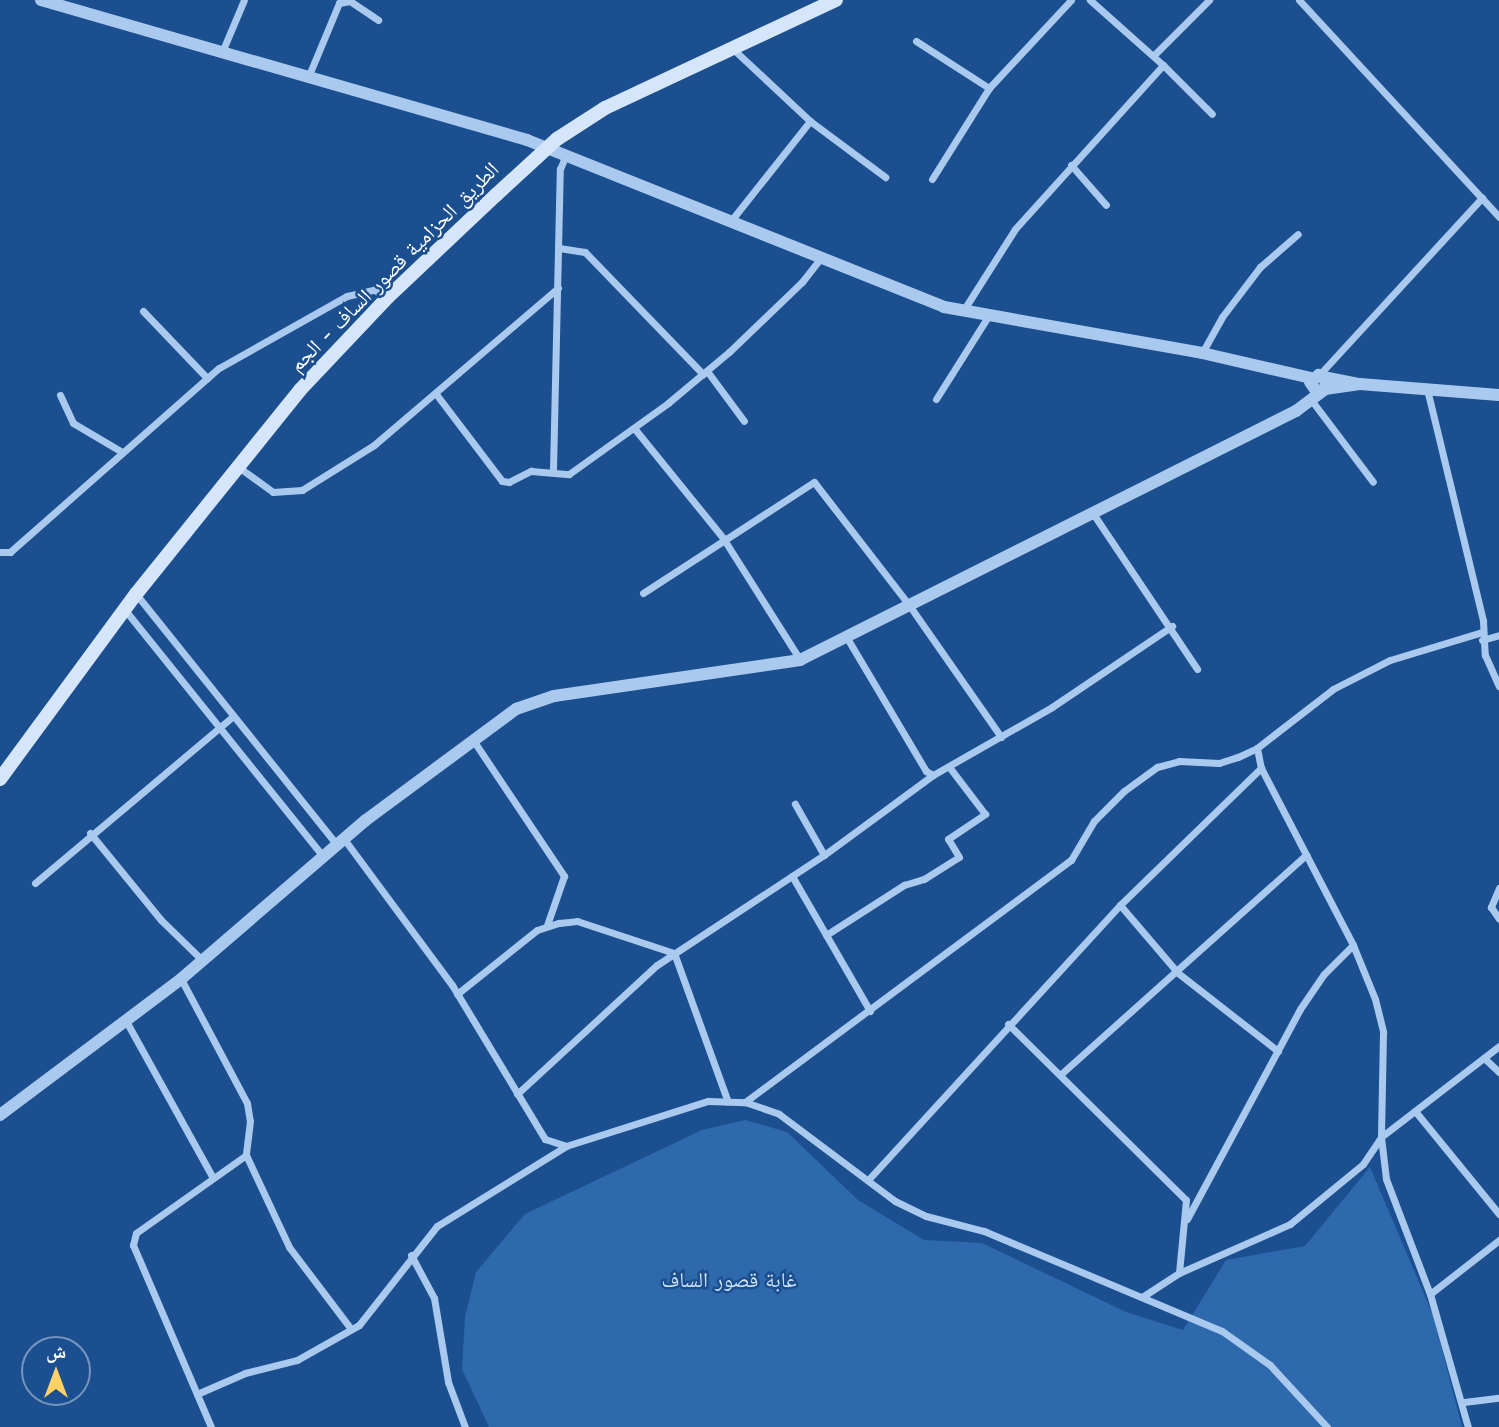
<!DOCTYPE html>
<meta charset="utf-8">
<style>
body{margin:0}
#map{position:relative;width:1499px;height:1427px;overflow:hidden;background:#1b4f8f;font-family:"Work Sans","Noto Naskh Arabic",sans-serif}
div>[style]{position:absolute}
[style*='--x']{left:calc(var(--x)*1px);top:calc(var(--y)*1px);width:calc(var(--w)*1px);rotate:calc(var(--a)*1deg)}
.green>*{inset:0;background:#2e69ad}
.minor>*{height:7px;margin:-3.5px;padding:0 3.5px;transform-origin:3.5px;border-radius:3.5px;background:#a9c9ee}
.tertiary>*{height:12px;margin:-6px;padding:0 6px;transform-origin:6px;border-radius:6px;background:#a9c9ee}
.secondary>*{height:14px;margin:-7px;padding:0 7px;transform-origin:7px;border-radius:7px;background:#d6e6fa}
span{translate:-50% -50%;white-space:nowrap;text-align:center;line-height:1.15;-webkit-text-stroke:5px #1b4f8f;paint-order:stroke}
.street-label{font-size:21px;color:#fff}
.park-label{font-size:21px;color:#cfe3fa}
.north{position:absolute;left:21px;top:1336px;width:70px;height:70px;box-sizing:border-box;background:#1b4f8f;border:2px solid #7695bc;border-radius:50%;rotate:0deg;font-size:19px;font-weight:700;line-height:28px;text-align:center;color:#fff}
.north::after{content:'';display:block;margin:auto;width:24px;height:32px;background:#ffd166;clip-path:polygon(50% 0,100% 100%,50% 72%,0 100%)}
</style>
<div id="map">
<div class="green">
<i style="clip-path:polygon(745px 1120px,787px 1132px,858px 1200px,924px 1240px,982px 1243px,1126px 1312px,1183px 1330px,1226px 1260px,1305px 1246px,1370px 1167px,1433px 1315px,1462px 1427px,489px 1427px,462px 1369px,465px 1317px,476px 1272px,525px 1214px,702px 1130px)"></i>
</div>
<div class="minor">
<i style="--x:1299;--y:0;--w:295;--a:47.3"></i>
<i style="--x:916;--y:41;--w:87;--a:32.8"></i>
<i style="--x:222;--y:52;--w:56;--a:-67.1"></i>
<i style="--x:1154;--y:55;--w:78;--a:-45"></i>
<i style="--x:1163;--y:65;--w:69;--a:45"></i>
<i style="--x:309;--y:75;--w:78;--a:-67.4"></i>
<i style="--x:339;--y:3;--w:11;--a:-10"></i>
<i style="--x:350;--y:1;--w:34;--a:34"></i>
<i style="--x:810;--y:121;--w:94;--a:36.7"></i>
<i style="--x:1071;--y:165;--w:53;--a:48.8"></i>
<i style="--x:932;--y:179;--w:107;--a:-57.9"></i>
<i style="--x:989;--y:88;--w:120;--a:-47"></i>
<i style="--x:730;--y:222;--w:129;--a:-51.6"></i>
<i style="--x:810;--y:121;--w:108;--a:-136.9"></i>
<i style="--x:559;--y:248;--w:26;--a:9"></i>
<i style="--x:585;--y:252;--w:170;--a:46"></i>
<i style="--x:143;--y:311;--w:93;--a:46.3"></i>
<i style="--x:963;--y:311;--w:97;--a:-57.6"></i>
<i style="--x:1015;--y:229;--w:221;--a:-47.9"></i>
<i style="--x:1163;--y:65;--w:98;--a:-138.3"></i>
<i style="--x:1202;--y:353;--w:41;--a:-60.9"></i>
<i style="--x:1222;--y:317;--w:63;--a:-52.8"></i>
<i style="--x:1260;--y:267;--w:50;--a:-41"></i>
<i style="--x:707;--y:371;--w:62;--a:53.5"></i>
<i style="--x:1319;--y:375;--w:241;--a:-47.4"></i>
<i style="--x:1427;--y:389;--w:239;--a:76.4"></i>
<i style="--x:1483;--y:621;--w:34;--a:87"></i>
<i style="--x:1485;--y:655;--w:34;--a:66"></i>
<i style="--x:436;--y:394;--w:109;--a:52.8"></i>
<i style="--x:502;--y:481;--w:7;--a:8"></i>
<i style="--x:509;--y:482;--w:25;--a:-27"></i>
<i style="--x:531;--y:471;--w:38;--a:5"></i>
<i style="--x:569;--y:474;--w:122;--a:-35.6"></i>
<i style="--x:668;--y:403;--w:80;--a:-39.9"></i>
<i style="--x:729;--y:352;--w:101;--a:-43.8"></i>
<i style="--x:802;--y:282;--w:28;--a:-52"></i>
<i style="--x:60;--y:395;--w:31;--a:65"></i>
<i style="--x:73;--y:423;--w:57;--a:30.6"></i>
<i style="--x:936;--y:399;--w:96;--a:-57.8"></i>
<i style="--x:1312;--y:401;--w:101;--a:53"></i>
<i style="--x:634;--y:428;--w:141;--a:51"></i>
<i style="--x:723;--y:538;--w:144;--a:57.7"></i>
<i style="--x:237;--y:466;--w:44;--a:35.8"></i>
<i style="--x:273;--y:492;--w:29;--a:-4"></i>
<i style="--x:302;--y:490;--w:85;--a:-32"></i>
<i style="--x:374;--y:445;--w:242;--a:-40.5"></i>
<i style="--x:553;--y:470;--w:301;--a:-88.7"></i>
<i style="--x:560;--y:169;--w:15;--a:-67"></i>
<i style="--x:1092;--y:512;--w:189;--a:56.2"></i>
<i style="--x:0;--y:552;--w:10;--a:0"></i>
<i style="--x:10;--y:552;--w:278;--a:-41.4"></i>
<i style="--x:219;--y:368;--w:147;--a:-29.4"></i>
<i style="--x:347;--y:296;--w:28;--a:-13"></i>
<i style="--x:374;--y:290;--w:15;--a:23"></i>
<i style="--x:643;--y:593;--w:204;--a:-33"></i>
<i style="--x:814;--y:482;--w:155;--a:52.3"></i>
<i style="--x:909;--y:605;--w:161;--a:55.1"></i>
<i style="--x:136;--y:594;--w:320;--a:51.3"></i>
<i style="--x:125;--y:610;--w:316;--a:51.2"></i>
<i style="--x:847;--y:638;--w:155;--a:59.3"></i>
<i style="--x:926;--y:771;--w:8;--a:30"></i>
<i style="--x:933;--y:775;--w:137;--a:-29.7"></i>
<i style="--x:1052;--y:707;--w:145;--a:-34"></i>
<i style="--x:1482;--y:640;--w:18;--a:-16"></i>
<i style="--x:473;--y:740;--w:164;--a:56.2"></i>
<i style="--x:564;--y:876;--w:52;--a:109.1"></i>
<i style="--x:1257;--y:748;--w:20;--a:79"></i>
<i style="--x:1261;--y:768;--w:199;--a:62.5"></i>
<i style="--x:1353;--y:945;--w:58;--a:67.8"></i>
<i style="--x:1375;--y:999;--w:34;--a:76"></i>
<i style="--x:1383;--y:1032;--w:105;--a:91.1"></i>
<i style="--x:1381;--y:1137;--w:149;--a:-37.6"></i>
<i style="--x:90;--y:833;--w:112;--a:50.8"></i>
<i style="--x:161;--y:920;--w:57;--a:44.3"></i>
<i style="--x:344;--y:839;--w:182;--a:53.5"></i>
<i style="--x:452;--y:985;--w:180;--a:58.9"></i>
<i style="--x:545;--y:1139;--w:22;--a:18"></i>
<i style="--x:566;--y:1146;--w:149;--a:-17.6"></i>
<i style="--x:708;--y:1101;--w:37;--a:2"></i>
<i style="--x:745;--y:1102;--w:36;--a:19"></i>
<i style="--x:779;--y:1114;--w:145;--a:36.9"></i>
<i style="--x:895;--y:1201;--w:34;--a:26"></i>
<i style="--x:926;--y:1216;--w:60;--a:14.5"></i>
<i style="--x:984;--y:1231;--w:258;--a:22.8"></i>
<i style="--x:1222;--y:1331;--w:59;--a:35.3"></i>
<i style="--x:1270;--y:1365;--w:84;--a:47.4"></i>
<i style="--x:824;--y:855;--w:135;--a:-36.3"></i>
<i style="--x:792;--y:876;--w:156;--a:60"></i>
<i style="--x:35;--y:883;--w:259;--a:-40.1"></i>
<i style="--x:1499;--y:888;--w:21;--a:113"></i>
<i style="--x:1491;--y:907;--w:14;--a:56"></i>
<i style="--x:1120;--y:905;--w:89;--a:49.5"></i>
<i style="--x:1178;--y:973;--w:127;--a:38"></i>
<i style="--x:826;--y:935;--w:93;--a:-32.7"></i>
<i style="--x:904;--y:885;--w:21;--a:-17"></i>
<i style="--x:924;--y:879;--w:41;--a:-32.2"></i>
<i style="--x:959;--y:857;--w:21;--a:-121"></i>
<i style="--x:948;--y:839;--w:45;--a:-34"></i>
<i style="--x:985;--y:814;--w:58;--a:-127.3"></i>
<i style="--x:181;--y:979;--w:140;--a:62"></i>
<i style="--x:247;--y:1103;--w:18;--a:81"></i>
<i style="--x:250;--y:1121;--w:34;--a:97"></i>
<i style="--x:246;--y:1155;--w:102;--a:64.9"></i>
<i style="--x:289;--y:1247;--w:103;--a:52.9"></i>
<i style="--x:457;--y:994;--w:102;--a:-38.7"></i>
<i style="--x:537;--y:930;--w:23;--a:-18"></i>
<i style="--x:559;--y:923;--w:18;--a:-6"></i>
<i style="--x:577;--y:921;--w:102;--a:18.3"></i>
<i style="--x:674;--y:953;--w:158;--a:70.1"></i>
<i style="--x:126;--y:1021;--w:179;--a:61"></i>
<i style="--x:1008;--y:1024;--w:250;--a:44.7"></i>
<i style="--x:1186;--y:1200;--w:73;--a:95.5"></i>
<i style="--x:1484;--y:1058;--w:21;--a:43"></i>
<i style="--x:1061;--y:1074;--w:329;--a:-41.8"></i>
<i style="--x:517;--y:1094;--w:190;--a:-42.7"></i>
<i style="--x:657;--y:965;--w:200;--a:-33.4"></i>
<i style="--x:824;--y:855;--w:59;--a:-119.6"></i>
<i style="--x:745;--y:1102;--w:406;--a:-36.6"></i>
<i style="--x:1071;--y:860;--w:45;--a:-59.5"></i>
<i style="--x:1094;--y:821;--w:42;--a:-45"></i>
<i style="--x:1124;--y:791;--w:41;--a:-36"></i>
<i style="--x:1157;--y:767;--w:23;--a:-15"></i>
<i style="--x:1179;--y:761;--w:40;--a:2.9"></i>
<i style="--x:1219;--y:763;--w:20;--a:-18"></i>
<i style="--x:1238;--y:757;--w:21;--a:-25"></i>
<i style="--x:1257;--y:748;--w:96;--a:-37.8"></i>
<i style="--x:1333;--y:689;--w:64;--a:-27"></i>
<i style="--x:1390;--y:660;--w:96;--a:-16.9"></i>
<i style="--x:1415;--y:1111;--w:133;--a:50.8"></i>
<i style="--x:868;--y:1180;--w:373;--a:-47.5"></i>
<i style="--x:1120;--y:905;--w:197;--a:-44.2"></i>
<i style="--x:1187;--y:1219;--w:238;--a:-61.7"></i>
<i style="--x:1300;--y:1009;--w:42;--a:-55.6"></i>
<i style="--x:1324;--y:974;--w:41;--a:-45"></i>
<i style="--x:411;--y:1255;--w:49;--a:61.9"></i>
<i style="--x:434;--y:1298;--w:85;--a:80.5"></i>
<i style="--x:448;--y:1382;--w:48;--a:69.3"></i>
<i style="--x:1430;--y:1294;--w:88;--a:-38"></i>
<i style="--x:1142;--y:1297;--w:44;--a:-33"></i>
<i style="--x:1179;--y:1273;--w:121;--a:-23.8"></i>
<i style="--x:1290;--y:1224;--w:94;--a:-39.4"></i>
<i style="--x:1363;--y:1164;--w:32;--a:-56"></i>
<i style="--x:1381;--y:1137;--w:42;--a:83.2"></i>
<i style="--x:1386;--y:1179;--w:123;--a:69.1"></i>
<i style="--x:1430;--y:1294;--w:138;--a:74.1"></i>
<i style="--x:197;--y:1394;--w:52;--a:-23.6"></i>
<i style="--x:245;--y:1373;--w:54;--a:-14"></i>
<i style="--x:297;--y:1360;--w:71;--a:-29.4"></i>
<i style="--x:359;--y:1325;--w:126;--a:-51.8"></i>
<i style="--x:437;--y:1226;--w:152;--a:-31.8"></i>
<i style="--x:1464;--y:1402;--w:35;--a:-7"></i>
<i style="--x:211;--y:1427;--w:198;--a:-113.2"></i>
<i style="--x:133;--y:1245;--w:12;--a:-76"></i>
<i style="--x:136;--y:1233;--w:135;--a:-35.3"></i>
</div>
<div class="tertiary">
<i style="--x:41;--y:0;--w:506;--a:16.07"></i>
<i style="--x:527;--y:140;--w:449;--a:21.8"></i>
<i style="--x:944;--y:307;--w:262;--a:10.1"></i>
<i style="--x:1202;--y:353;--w:112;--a:12.9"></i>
<i style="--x:1323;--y:377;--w:37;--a:11"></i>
<i style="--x:1325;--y:389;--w:35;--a:-8"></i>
<i style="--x:1360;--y:384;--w:139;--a:4.5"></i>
<i style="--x:0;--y:1115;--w:226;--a:-36.9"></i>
<i style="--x:181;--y:979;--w:244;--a:-40.7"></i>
<i style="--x:366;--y:820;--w:187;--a:-36.5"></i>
<i style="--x:516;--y:709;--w:40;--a:-18.9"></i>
<i style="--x:554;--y:696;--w:249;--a:-8.3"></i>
<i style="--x:800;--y:660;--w:555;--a:-26.66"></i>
<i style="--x:1296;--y:411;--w:36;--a:-37"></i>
<i style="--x:1325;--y:389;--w:9;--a:-84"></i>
<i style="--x:1326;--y:380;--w:9;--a:-144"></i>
<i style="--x:1319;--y:375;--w:11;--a:142"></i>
<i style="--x:1310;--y:382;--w:12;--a:55"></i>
</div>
<div class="secondary">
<i style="--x:0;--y:779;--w:230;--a:-53.7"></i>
<i style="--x:136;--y:594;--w:262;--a:-51.2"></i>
<i style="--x:300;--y:390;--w:128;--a:-46.6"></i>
<i style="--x:388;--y:297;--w:149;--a:-43.4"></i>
<i style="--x:496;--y:195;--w:83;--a:-42.6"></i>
<i style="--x:557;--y:139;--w:57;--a:-32.9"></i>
<i style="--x:605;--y:108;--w:255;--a:-25.1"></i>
</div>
<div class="street-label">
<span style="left:394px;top:267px;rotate:-45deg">الطريق الحزامية قصور الساف - الجم</span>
</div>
<div class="park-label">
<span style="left:729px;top:1280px">غابة قصور الساف</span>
</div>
<div class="north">ش</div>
</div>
